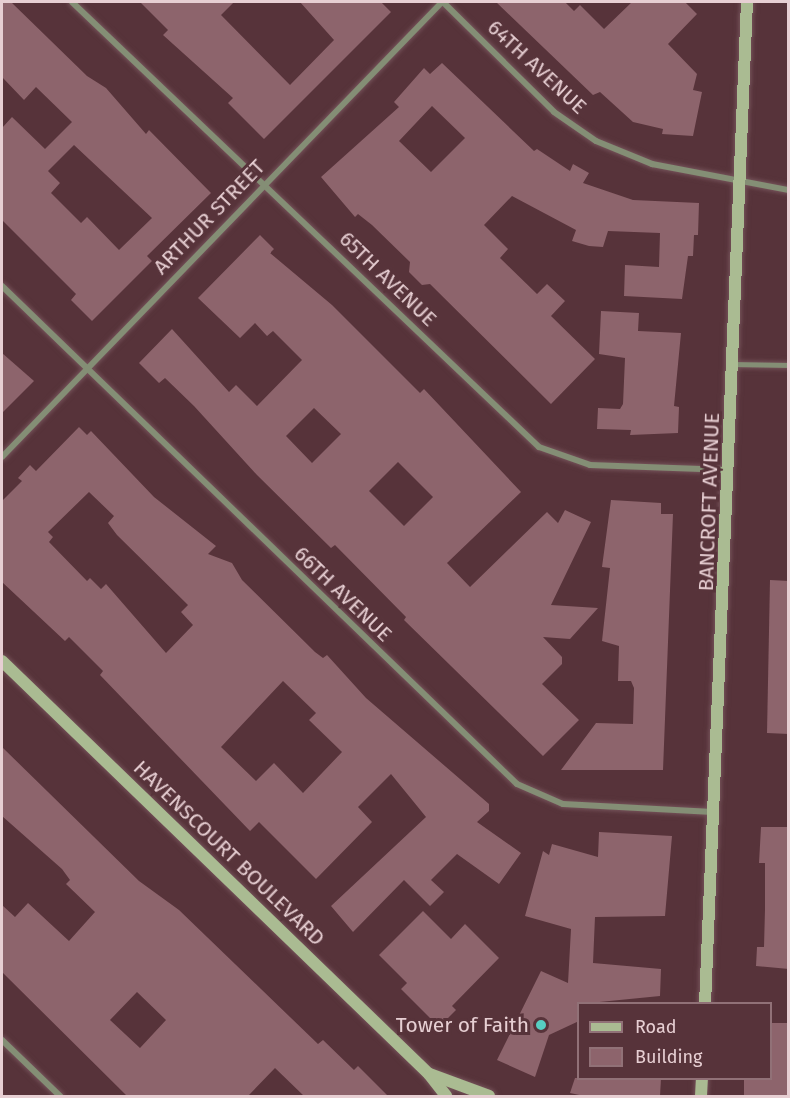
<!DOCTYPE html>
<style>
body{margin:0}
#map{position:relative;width:790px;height:1098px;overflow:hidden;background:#57333a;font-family:"Fira Sans",sans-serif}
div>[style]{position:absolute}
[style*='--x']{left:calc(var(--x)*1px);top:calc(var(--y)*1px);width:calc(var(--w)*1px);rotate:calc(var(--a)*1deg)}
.building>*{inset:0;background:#8d646c}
.roads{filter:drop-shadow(0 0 2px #745259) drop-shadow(0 0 2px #745259)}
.lane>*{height:4.5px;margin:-2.25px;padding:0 2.25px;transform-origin:2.25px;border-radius:2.25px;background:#848e75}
.street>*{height:6px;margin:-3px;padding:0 3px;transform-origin:3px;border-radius:3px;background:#848e75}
.secondary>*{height:12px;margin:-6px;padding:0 6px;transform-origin:6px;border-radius:6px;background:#aabb92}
.dots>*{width:16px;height:16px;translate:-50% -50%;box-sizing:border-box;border:3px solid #57333a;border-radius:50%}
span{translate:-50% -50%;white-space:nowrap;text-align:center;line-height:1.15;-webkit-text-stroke:6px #57333a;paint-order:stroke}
.street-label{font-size:21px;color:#e7cfd3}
.poi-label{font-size:21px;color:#e7cfd3}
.right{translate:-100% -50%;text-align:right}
.frame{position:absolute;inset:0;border:3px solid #e7cfd3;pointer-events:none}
.legend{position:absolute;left:577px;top:1002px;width:195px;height:78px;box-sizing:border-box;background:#57333a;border:2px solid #917177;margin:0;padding:8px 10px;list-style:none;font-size:18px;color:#e7cfd3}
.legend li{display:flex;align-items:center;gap:12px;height:30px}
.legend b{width:30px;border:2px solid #917177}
</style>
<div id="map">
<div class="building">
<i style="clip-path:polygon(evenodd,2px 2px,11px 2px,87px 76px,106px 88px,146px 134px,149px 130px,211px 193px,147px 256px,152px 261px,92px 321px,71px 300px,76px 294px,2px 220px,2px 128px,12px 117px,45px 149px,72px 122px,36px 87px,24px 100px,2px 77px,2px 2px,74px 145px,152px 218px,119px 250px,87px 217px,81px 223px,51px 193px,60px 183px,48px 171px,74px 145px)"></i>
<i style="clip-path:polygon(140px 2px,234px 2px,221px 15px,290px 85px,334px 40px,300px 2px,381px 2px,391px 12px,264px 139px,228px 103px,233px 98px,163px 35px,168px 30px)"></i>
<i style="clip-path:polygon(496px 2px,565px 2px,574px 11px,580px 5px,604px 29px,632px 2px,685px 2px,697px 14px,668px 44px,697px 74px,693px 90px,702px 92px,693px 136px,662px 134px,663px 129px,633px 122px,600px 92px,593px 95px)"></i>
<i style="clip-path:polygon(evenodd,442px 63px,534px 151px,537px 149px,570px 171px,573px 164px,589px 173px,583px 183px,633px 200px,699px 203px,698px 235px,694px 235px,693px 256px,688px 256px,682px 299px,624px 296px,625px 265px,659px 267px,660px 233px,608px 231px,603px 247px,589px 246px,572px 241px,576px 230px,512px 196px,484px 225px,508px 249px,500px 258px,537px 294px,547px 284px,565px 301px,551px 316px,595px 359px,551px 404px,430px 284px,422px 285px,409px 272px,410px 262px,372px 225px,358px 214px,355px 217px,321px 177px,399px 107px,394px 102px,424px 68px,430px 74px,442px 63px,432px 106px,465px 138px,431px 172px,399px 141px,432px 106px)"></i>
<i style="clip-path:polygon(evenodd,260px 235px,274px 249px,270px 253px,332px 305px,420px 393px,424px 389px,521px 492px,447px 563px,470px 587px,547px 512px,558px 523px,565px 510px,591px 522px,551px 605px,598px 608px,570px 639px,543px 637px,562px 657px,562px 664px,542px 684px,579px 720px,543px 756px,404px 620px,406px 617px,335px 545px,331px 548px,257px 475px,194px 406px,165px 378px,159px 383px,139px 363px,172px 329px,229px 392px,236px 385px,257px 406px,302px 360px,273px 331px,267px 336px,255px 323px,240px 338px,198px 298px,260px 235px,314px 408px,341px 434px,312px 463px,286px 436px,314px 408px,260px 235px,398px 462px,433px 497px,404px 526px,369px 491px,398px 462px)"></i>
<i style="clip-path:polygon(601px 311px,639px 313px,638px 331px,681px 333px,674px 406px,679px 407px,678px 433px,630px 435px,631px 430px,597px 429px,598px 408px,620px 409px,623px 404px,625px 358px,599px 354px)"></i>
<i style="clip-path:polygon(2px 353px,34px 381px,2px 413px)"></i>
<i style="clip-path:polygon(evenodd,79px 427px,87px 435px,91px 431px,154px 497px,216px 546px,208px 554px,232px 563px,242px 580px,315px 652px,323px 658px,327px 655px,366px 698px,489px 804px,489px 811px,477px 822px,521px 853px,499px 884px,457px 854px,431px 880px,444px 892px,430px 906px,404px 880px,353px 932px,331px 906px,426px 817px,391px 774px,358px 807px,372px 822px,316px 879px,259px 822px,250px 831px,100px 675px,103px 671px,69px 637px,65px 641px,2px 582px,2px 501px,22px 481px,18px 478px,30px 465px,36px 471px,79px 427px,89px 492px,114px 516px,108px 523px,117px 535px,188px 605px,181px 612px,193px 625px,166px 653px,106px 584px,101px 589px,90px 578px,87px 581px,49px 542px,53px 537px,48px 532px,89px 492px,79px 427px,283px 681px,316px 713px,309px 720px,342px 752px,303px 793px,274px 763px,256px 781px,221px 747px,283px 681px)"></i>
<i style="clip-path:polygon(611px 500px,661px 503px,661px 514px,673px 514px,663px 770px,561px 770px,596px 723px,633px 724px,634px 688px,631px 681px,618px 681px,619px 646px,602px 641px,610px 568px,602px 567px)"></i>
<i style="clip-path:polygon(770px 580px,789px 581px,789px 734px,767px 733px)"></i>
<i style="clip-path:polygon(evenodd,2px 747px,139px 881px,179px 910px,318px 1044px,323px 1040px,354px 1070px,358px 1066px,388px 1096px,304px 1096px,275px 1068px,248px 1096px,127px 1096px,2px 972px,2px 905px,15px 917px,28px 903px,69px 941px,95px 912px,66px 884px,70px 880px,62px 869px,2px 816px,2px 747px,137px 992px,166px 1020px,140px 1048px,110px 1020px,137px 992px)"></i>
<i style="clip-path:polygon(761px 827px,789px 827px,789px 969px,756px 966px,757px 947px,764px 947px,765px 909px,765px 863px,759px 863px)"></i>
<i style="clip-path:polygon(599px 832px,672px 836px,665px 916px,595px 917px,593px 963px,661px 969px,660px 996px,579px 1004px,579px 1021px,549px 1035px,535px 1077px,497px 1060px,541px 971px,568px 983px,571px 929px,525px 916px,543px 851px,549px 855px,552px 844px,598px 857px)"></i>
<i style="clip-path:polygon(423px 911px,451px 939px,465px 924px,499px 958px,452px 1006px,456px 1010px,439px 1027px,401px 989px,407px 983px,379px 955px)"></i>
<i style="clip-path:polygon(771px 1023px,789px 1023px,789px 1096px,744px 1096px,744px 1078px,771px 1078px)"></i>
<i style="clip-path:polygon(575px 1078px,661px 1078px,660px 1096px,584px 1096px,570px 1093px)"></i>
</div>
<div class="roads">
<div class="lane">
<i style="--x:733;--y:364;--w:55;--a:1"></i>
</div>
<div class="street">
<i style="--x:72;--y:2;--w:645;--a:43.62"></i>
<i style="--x:539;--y:447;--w:54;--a:19.4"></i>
<i style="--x:590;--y:465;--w:139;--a:2.1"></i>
<i style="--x:443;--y:2;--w:156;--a:44.7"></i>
<i style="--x:554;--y:112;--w:51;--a:34.6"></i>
<i style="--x:596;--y:141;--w:61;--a:22.3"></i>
<i style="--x:652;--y:164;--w:138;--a:10.8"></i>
<i style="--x:2;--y:286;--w:716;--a:44.04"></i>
<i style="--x:517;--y:784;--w:50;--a:23.5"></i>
<i style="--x:563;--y:804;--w:150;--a:3.1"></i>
<i style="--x:2;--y:457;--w:633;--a:-45.96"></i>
<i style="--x:2;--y:1040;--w:81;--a:44"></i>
</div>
<div class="secondary">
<i style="--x:2;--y:661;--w:594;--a:44.05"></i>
<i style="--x:429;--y:1074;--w:28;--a:52"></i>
<i style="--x:705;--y:1004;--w:1003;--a:-87.6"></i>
<i style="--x:430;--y:1074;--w:63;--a:20.4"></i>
<i style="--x:701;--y:1096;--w:18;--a:-87"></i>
</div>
</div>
<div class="dots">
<i style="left:541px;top:1025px;background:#57cec2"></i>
</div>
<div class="street-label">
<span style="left:537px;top:67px;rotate:43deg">64TH AVENUE</span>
<span style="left:209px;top:217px;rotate:-46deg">ARTHUR STREET</span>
<span style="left:388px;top:279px;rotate:44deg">65TH AVENUE</span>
<span style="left:709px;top:502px;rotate:-88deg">BANCROFT AVENUE</span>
<span style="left:343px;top:594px;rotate:44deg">66TH AVENUE</span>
<span style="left:229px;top:853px;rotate:44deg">HAVENSCOURT BOULEVARD</span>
</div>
<div class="poi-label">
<span class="right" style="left:529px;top:1025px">Tower of Faith</span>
</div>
<div class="frame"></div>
<ul class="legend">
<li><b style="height:8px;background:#aabb92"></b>Road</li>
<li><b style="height:16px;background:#8d646c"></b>Building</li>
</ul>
</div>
